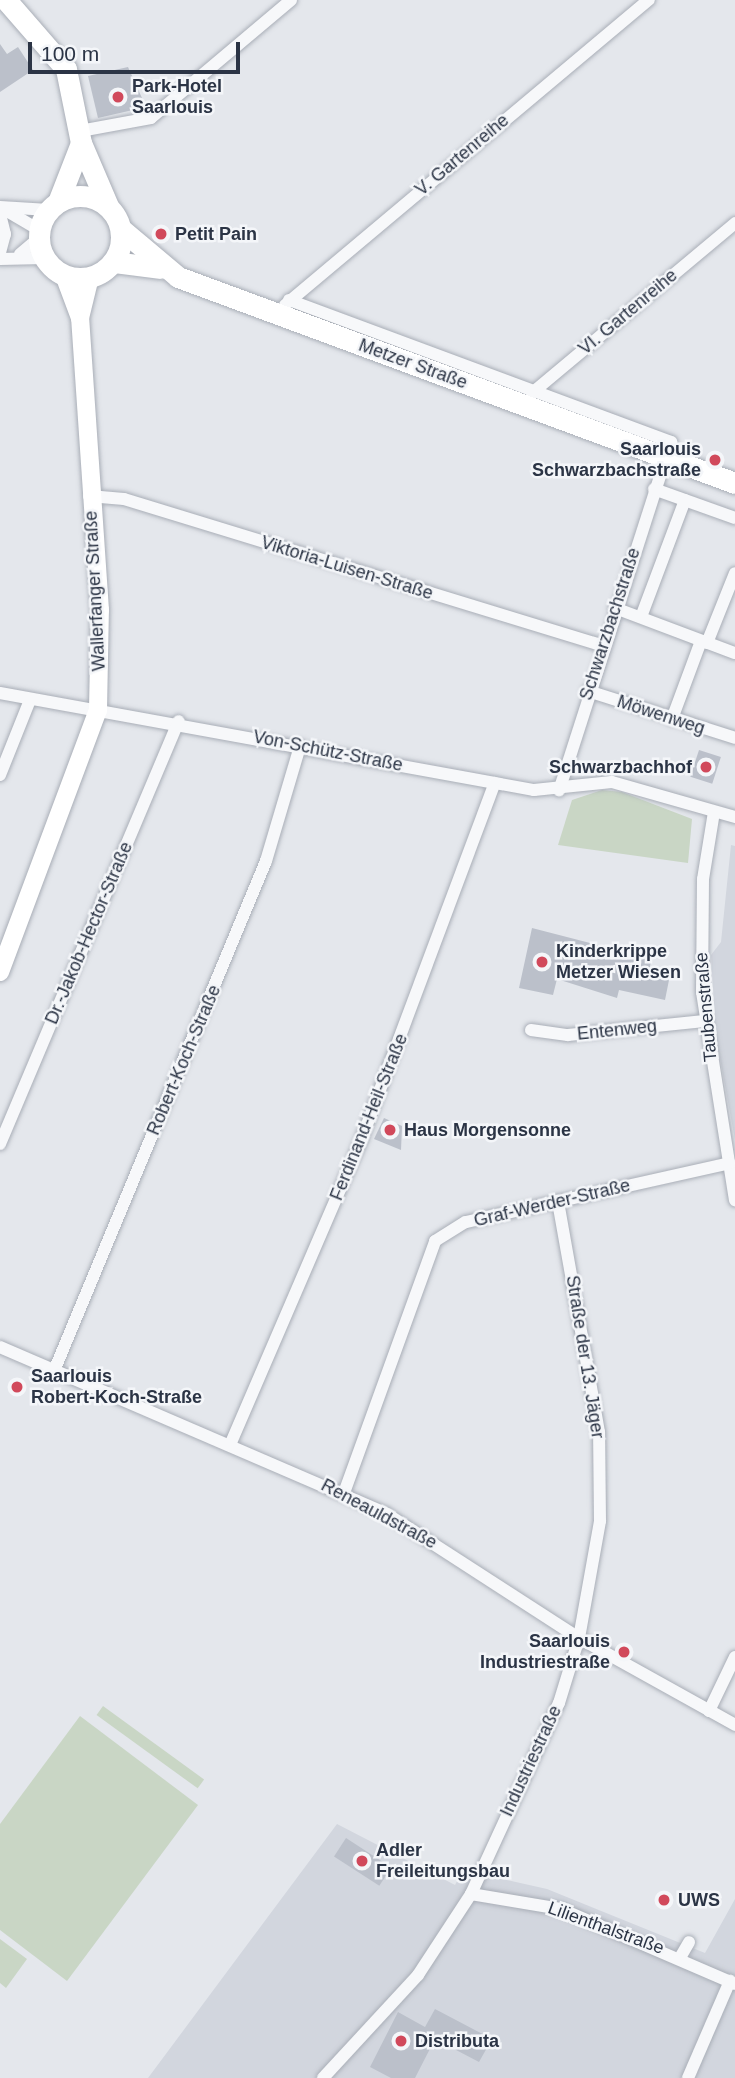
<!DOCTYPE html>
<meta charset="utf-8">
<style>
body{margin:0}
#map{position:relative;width:735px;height:2078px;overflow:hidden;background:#e4e7ec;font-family:Arial,sans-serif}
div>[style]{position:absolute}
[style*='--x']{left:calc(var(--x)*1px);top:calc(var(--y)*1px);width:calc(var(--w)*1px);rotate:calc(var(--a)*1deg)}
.built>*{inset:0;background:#d2d6de}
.green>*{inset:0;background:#c9d6c5;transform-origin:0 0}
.building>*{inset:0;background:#bbc0ca;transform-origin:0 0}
.roads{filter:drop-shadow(0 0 2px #a9aeb7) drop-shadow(0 0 2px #a9aeb7)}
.minor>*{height:12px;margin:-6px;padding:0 6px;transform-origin:6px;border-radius:6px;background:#f7f8fa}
.secondary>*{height:18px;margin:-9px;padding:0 9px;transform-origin:9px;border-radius:9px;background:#fff}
.primary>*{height:21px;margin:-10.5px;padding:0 10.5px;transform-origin:10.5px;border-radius:10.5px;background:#fff}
.primary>.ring{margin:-10.5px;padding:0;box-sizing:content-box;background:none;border:21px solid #fff;border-radius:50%}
.dots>*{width:19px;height:19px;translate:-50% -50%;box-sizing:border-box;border:4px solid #f4f6f9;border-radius:50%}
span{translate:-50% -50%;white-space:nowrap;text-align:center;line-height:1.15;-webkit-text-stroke:5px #f4f6f9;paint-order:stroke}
.poi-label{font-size:18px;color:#2b3445;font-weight:700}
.left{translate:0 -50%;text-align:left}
.right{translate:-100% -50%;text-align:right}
.street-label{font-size:18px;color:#2b3445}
.scale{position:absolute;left:28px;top:42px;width:212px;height:32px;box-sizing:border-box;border:4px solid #2b3445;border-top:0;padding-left:9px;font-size:21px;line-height:24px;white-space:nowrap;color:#2b3445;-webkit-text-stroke:5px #f4f6f9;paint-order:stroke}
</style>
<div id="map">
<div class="built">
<i style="clip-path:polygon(731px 845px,735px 846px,735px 1140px,716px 1036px,711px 955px,721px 942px)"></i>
<i style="clip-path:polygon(337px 1824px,455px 1885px,463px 1870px,547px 1889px,705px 1953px,735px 1899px,735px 2078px,148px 2078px)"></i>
</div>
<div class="green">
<i style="clip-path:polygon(602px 790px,622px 792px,692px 819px,688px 863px,558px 845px,572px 800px)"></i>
<i style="left:103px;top:1706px;width:125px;height:11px;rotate:36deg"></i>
<i style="clip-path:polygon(80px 1716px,198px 1805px,67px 1981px,0 1930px,0 1824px)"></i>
<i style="clip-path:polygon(0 1939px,27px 1959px,6px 1988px,0 1983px)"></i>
</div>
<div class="building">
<i style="clip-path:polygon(0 44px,7px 54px,18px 47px,33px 70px,0 92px)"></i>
<i style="clip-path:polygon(128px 67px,146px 107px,98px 118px,88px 76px)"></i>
<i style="left:699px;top:750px;width:23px;height:28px;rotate:18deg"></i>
<i style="clip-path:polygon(532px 928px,621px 951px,623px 944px,641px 947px,640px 954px,652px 957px,649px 971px,670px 975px,665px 1000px,619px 990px,617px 998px,557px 979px,553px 995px,519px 988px)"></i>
<i style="clip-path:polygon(384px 1118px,402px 1126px,401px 1150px,374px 1139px)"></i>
<i style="left:346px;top:1838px;width:54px;height:22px;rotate:33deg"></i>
<i style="clip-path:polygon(435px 2009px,492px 2039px,479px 2062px,435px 2039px,415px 2078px,391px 2078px,370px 2067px,398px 2012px,425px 2027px)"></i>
</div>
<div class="roads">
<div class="minor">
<i style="--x:80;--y:131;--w:72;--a:-10.4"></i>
<i style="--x:151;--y:118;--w:183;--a:-40.1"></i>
<i style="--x:0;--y:207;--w:49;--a:3.5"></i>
<i style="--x:2;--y:208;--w:43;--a:30.7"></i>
<i style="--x:0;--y:214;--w:21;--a:76"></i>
<i style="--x:5;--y:234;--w:20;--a:105"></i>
<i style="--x:20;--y:254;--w:25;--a:-40"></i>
<i style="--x:0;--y:259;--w:45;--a:-1.3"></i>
<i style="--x:289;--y:300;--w:408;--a:20.4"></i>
<i style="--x:671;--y:442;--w:366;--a:107.8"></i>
<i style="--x:285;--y:305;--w:475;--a:-40"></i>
<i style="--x:532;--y:393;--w:265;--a:-39.9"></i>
<i style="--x:654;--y:489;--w:86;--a:19.7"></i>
<i style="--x:89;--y:496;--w:35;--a:5"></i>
<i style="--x:124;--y:499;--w:502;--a:17.03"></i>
<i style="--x:615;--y:608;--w:128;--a:20.6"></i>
<i style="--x:641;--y:617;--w:125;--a:-69.4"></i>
<i style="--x:707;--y:643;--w:75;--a:-68.2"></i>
<i style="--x:588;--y:691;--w:154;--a:17.7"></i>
<i style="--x:0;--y:693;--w:543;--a:10.3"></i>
<i style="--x:534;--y:790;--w:78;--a:-5.9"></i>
<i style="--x:612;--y:782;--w:128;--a:15.9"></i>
<i style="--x:672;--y:719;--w:83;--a:-69.6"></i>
<i style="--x:0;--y:775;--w:81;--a:-68.2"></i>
<i style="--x:714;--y:812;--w:68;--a:99.3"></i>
<i style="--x:703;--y:879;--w:113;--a:90.5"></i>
<i style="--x:702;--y:992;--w:211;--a:81"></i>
<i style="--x:531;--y:1030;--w:37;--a:8"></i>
<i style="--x:568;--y:1035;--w:137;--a:-5.9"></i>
<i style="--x:0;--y:1144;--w:459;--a:-67.1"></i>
<i style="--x:0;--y:1347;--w:421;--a:23.3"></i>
<i style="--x:387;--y:1514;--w:229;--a:32.9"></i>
<i style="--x:579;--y:1638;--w:179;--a:29.1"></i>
<i style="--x:54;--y:1371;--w:552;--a:-67.43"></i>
<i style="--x:266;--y:861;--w:120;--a:-73.5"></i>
<i style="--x:230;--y:1445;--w:334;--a:-66.7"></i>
<i style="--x:362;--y:1138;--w:379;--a:-69.5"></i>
<i style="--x:344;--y:1493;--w:268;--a:-70.1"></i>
<i style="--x:435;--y:1241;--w:36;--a:-32"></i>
<i style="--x:466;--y:1222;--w:270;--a:-12.6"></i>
<i style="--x:709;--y:1711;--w:60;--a:-64.3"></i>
<i style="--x:471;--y:1894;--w:91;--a:9.5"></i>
<i style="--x:561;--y:1909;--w:189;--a:23.3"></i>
<i style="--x:681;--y:1956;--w:16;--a:-60"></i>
<i style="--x:323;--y:2078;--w:140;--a:-47.3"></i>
<i style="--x:418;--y:1975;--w:97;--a:-56.8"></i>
<i style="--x:471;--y:1894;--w:210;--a:-65.3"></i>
<i style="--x:559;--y:1703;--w:68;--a:-72.9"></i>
<i style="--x:579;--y:1638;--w:119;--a:-79.8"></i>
<i style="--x:600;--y:1521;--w:89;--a:-90.6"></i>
<i style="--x:599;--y:1432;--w:235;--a:-100.1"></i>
<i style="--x:688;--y:2078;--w:106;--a:-66.6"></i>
</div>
<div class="secondary">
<i style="--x:64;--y:275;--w:46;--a:69.6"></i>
<i style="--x:0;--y:972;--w:280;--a:-69.5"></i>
<i style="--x:98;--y:710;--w:100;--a:-88.9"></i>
<i style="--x:100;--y:610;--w:293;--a:-93.9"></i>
<i style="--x:80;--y:318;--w:42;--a:-76.3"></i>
</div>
<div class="primary">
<i style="--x:6;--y:0;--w:91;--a:49"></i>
<i style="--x:66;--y:69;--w:76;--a:78.5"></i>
<i style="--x:81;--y:143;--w:69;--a:66.8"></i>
<i class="ring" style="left:39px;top:196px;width:61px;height:61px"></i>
<i style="--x:58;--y:202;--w:63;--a:-68.7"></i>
<i style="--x:121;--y:229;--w:75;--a:40.1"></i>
<i style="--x:178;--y:277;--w:594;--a:20.3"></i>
<i style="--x:113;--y:262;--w:48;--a:7.1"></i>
</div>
</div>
<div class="dots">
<i style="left:118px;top:97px;background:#d1495b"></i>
<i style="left:161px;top:234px;background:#d1495b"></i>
<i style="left:715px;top:460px;background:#d1495b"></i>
<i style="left:706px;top:767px;background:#d1495b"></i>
<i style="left:542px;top:962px;background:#d1495b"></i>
<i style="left:390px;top:1130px;background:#d1495b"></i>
<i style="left:17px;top:1387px;background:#d1495b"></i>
<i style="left:624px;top:1652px;background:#d1495b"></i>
<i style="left:362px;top:1861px;background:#d1495b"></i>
<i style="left:664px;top:1900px;background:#d1495b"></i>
<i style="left:401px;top:2041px;background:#d1495b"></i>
</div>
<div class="poi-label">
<span class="left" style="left:132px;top:97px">Park-Hotel<br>Saarlouis</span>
<span class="left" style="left:175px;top:234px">Petit Pain</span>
<span class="right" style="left:701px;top:460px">Saarlouis<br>Schwarzbachstraße</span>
<span class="right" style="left:692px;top:767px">Schwarzbachhof</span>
<span class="left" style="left:556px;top:962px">Kinderkrippe<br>Metzer Wiesen</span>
<span class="left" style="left:404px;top:1130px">Haus Morgensonne</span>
<span class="left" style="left:31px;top:1387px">Saarlouis<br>Robert-Koch-Straße</span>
<span class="right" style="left:610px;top:1652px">Saarlouis<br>Industriestraße</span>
<span class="left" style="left:376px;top:1861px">Adler<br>Freileitungsbau</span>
<span class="left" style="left:678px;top:1900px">UWS</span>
<span class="left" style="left:415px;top:2041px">Distributa</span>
</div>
<div class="street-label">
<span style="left:462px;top:155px;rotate:-40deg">V. Gartenreihe</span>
<span style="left:628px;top:312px;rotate:-40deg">VI. Gartenreihe</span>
<span style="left:413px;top:364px;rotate:20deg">Metzer Straße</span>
<span style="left:347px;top:568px;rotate:17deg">Viktoria-Luisen-Straße</span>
<span style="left:95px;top:591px;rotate:-93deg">Wallerfanger Straße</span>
<span style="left:610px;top:624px;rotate:-72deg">Schwarzbachstraße</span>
<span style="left:661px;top:715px;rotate:18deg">Möwenweg</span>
<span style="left:328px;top:751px;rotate:11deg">Von-Schütz-Straße</span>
<span style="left:89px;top:933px;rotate:-67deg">Dr.-Jakob-Hector-Straße</span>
<span style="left:706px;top:1007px;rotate:-95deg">Taubenstraße</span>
<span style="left:617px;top:1030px;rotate:-6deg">Entenweg</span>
<span style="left:184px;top:1060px;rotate:-67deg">Robert-Koch-Straße</span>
<span style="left:369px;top:1117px;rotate:-68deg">Ferdinand-Heil-Straße</span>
<span style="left:552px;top:1203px;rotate:-13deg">Graf-Werder-Straße</span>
<span style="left:585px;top:1357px;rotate:81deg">Straße der 13. Jäger</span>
<span style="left:379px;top:1514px;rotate:28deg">Reneauldstraße</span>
<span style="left:531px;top:1761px;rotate:-65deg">Industriestraße</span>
<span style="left:606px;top:1928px;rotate:20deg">Lilienthalstraße</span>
</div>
<div class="scale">100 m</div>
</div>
